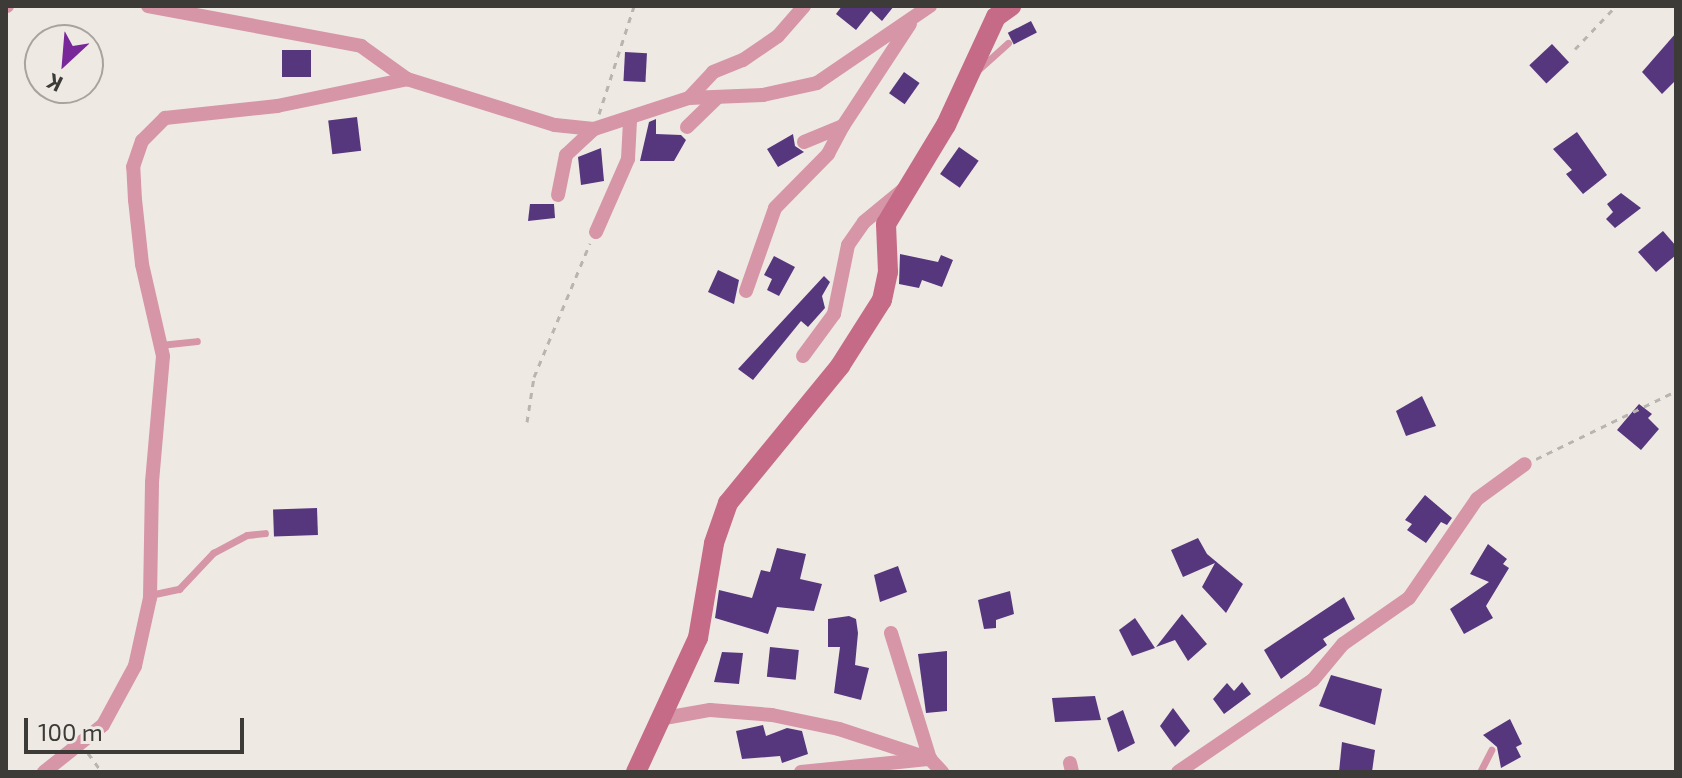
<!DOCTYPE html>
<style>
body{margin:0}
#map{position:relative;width:1682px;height:778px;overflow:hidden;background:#eeeae3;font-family:"Exo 2",sans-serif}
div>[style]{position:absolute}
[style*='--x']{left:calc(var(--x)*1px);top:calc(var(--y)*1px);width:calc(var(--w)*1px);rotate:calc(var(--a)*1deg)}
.building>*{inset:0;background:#56377e;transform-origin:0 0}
.path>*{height:3px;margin-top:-1.5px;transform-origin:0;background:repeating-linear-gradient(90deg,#b8b5af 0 6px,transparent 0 12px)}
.lane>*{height:7px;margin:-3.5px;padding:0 3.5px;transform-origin:3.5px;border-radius:3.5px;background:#d696a7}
.street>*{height:14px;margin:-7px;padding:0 7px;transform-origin:7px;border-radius:7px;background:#d696a7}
.secondary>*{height:20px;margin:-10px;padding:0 10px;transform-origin:10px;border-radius:10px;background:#c66b87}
span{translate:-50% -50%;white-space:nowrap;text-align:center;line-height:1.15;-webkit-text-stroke:8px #eeeae3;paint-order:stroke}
.frame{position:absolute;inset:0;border:8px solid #3c3b38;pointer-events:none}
.north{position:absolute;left:24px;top:24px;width:80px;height:80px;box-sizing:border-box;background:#eeeae3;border:2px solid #a7a49f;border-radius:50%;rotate:206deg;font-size:22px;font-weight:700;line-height:32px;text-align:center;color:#3c3b38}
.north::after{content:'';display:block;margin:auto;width:28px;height:36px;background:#792899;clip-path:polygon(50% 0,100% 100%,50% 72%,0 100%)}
.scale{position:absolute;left:24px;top:718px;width:220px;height:36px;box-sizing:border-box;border:4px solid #3c3b38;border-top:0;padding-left:10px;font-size:24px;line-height:28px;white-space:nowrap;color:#3c3b38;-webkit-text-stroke:6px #eeeae3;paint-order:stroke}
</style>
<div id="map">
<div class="building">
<i style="clip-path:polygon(842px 6px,894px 6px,882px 21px,871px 11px,856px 30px,836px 14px)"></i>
<i style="left:1031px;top:21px;width:13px;height:26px;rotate:63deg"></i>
<i style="clip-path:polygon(1676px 33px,1676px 80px,1662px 94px,1642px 72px)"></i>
<i style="left:1552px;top:44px;width:25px;height:31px;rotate:47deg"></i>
<i style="left:282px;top:50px;width:29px;height:27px"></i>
<i style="left:625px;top:52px;width:22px;height:29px;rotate:3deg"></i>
<i style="left:904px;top:72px;width:19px;height:26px;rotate:35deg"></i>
<i style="left:357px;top:117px;width:34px;height:29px;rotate:83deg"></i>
<i style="clip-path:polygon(656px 119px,656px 134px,681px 135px,686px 140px,674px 161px,640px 161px,649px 122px)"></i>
<i style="clip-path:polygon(1577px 132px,1607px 175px,1583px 194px,1566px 174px,1572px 170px,1553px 149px)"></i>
<i style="clip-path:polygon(793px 134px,795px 146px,804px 152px,778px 167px,767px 149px)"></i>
<i style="left:959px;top:147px;width:24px;height:33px;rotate:35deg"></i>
<i style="clip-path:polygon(601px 148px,604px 181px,581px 185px,578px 157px)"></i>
<i style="clip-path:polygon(1621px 193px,1641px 208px,1615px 228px,1606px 219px,1613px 212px,1607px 204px)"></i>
<i style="clip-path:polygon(530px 204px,554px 204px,555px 218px,528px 221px)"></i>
<i style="clip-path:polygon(1663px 231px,1676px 246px,1676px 255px,1656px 272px,1638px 252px)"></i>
<i style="clip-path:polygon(900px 254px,938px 262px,941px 255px,953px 260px,942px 287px,922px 280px,919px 288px,899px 284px)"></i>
<i style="clip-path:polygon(774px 256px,795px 267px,779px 296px,767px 290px,772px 279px,764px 275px)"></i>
<i style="clip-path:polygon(718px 270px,739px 280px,734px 304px,708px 292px)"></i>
<i style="clip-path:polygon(824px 276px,830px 282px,822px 296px,825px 308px,808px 327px,801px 321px,753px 380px,738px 369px)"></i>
<i style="clip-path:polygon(1422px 396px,1436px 426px,1406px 436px,1396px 411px)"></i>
<i style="clip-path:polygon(1639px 404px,1652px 414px,1648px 418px,1659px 429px,1641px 450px,1617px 430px)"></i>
<i style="clip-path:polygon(1425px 495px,1452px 518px,1447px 525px,1441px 522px,1426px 543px,1407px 530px,1412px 524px,1405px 520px)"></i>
<i style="left:317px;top:508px;width:27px;height:44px;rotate:88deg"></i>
<i style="clip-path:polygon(1198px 538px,1207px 554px,1243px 584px,1226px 613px,1202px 587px,1215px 563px,1183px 577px,1171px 550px)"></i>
<i style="clip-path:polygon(1488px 544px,1507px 559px,1503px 564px,1509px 568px,1486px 606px,1493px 618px,1464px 634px,1450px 609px,1489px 582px,1470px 574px)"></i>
<i style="clip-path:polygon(777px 548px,806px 554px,800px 579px,822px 584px,814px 611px,777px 607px,768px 634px,715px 618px,719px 590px,752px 598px,761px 570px,770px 572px)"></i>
<i style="clip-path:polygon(898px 566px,907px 592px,880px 602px,874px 575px)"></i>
<i style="clip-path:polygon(1010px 591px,1014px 614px,996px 620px,996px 628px,984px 629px,978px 600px)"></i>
<i style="clip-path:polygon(1344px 597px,1355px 619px,1323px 639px,1327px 645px,1281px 679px,1264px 650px)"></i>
<i style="clip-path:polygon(1182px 614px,1207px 644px,1188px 661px,1175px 640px,1156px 647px)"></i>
<i style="clip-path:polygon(849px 616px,856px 619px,858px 633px,855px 665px,869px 668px,861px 700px,834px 693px,840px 647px,828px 647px,828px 619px)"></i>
<i style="clip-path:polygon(1135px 618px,1155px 648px,1132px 656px,1119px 630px)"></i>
<i style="left:770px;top:647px;width:29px;height:30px;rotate:6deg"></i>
<i style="clip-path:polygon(947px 651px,947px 711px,926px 713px,918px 654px)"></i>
<i style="clip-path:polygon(722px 652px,743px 653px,739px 684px,714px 682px)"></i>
<i style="clip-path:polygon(1331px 675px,1382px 689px,1375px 725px,1319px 706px)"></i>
<i style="clip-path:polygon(1242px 682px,1251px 694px,1224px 714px,1213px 699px,1227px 683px,1234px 691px)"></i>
<i style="clip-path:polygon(1095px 696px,1101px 720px,1055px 722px,1052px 698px)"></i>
<i style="clip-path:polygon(1173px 708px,1190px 731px,1175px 747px,1160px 726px)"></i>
<i style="clip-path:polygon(1123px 710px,1135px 743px,1118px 752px,1107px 718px)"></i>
<i style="clip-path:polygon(1510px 719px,1522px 744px,1516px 747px,1521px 757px,1501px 768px,1497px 747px,1483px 735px)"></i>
<i style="clip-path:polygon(763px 725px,766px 736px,787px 728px,802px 731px,808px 754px,782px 763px,780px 756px,742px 759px,736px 731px)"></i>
<i style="clip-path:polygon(1342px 742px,1375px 750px,1372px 772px,1339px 772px)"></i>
</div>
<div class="path">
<i style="--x:1575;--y:49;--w:59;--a:-46.4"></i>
<i style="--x:599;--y:114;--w:114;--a:-72"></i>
<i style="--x:527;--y:422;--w:46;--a:-81.2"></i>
<i style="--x:534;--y:377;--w:145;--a:-67.3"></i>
<i style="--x:1536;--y:459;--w:156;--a:-25.9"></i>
<i style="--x:88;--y:753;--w:24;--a:54"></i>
</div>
<div class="lane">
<i style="--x:979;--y:69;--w:39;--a:-42"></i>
<i style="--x:160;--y:345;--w:37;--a:-6"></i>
<i style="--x:150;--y:595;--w:30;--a:-12"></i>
<i style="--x:179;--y:589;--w:50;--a:-46.6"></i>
<i style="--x:213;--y:553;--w:38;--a:-28"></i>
<i style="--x:247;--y:535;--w:18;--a:-6"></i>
<i style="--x:1480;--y:772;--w:25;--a:-63"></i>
</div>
<div class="street">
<i style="--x:6;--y:6;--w:1;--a:0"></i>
<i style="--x:148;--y:6;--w:217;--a:10.6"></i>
<i style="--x:361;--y:46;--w:57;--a:35.7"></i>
<i style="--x:407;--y:79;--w:155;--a:17.3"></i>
<i style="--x:555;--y:125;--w:39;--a:6"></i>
<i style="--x:594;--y:129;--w:100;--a:-18.1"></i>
<i style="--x:689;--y:98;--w:74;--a:-2.3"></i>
<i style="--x:763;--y:95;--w:55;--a:-12.5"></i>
<i style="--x:817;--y:83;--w:137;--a:-34.3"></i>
<i style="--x:689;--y:98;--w:35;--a:-47"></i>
<i style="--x:713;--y:72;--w:32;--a:-22"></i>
<i style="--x:743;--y:60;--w:42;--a:-34.4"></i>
<i style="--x:778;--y:36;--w:40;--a:-49"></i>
<i style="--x:687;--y:127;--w:43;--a:-44.1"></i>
<i style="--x:804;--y:142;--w:42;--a:-22.3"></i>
<i style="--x:843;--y:126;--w:122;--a:-56.7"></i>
<i style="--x:558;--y:195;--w:41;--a:-78.7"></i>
<i style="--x:566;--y:155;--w:38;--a:-43"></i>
<i style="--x:596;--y:232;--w:80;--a:-66.3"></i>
<i style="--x:628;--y:159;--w:38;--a:-87"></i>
<i style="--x:746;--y:291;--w:88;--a:-70.7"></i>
<i style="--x:775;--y:208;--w:76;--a:-45.5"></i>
<i style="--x:828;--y:154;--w:32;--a:-62"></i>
<i style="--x:803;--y:356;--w:52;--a:-53.6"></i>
<i style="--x:834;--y:314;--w:70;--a:-78.5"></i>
<i style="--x:848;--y:245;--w:28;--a:-55"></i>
<i style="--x:864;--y:222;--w:52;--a:-39.5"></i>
<i style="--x:659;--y:719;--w:52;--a:-10"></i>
<i style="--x:710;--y:710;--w:62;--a:4.6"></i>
<i style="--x:772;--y:715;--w:68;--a:11.8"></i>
<i style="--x:839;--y:729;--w:96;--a:18.2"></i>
<i style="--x:930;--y:759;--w:18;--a:47"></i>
<i style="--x:1070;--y:763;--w:9;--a:77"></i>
<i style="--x:44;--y:772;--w:75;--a:-38.5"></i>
<i style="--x:103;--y:725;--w:67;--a:-61.5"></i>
<i style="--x:135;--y:666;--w:70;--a:-77.6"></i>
<i style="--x:150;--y:598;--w:116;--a:-89"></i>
<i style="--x:152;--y:482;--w:126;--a:-85"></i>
<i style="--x:163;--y:356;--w:94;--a:-102.9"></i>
<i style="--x:142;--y:264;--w:64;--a:-96.2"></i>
<i style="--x:135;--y:200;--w:33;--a:-93"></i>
<i style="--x:133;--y:167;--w:28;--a:-71"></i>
<i style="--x:142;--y:141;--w:33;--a:-45"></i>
<i style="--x:165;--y:118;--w:113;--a:-6.1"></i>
<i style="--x:277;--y:106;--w:133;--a:-11.7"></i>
<i style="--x:801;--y:772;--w:130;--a:-5.8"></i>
<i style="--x:930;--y:759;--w:132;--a:-107.2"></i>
<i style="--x:1178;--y:772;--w:163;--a:-34.3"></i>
<i style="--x:1313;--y:680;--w:47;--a:-50.2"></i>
<i style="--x:1343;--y:644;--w:80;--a:-34.9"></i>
<i style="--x:1409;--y:598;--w:120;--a:-55.5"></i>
<i style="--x:1477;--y:499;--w:59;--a:-36.1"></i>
</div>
<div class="secondary">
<i style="--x:636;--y:772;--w:148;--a:-65.2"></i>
<i style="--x:698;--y:638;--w:96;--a:-80.4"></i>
<i style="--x:714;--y:543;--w:42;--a:-70.7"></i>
<i style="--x:728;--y:503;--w:177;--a:-50.7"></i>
<i style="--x:840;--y:366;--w:78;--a:-57.5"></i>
<i style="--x:882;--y:300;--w:29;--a:-78"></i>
<i style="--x:888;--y:272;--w:48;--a:-92.4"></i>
<i style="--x:886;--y:224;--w:116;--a:-58.8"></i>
<i style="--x:946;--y:125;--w:119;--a:-65.2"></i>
<i style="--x:996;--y:17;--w:19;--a:-36"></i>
</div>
<div class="frame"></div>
<div class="north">K</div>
<div class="scale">100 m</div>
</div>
